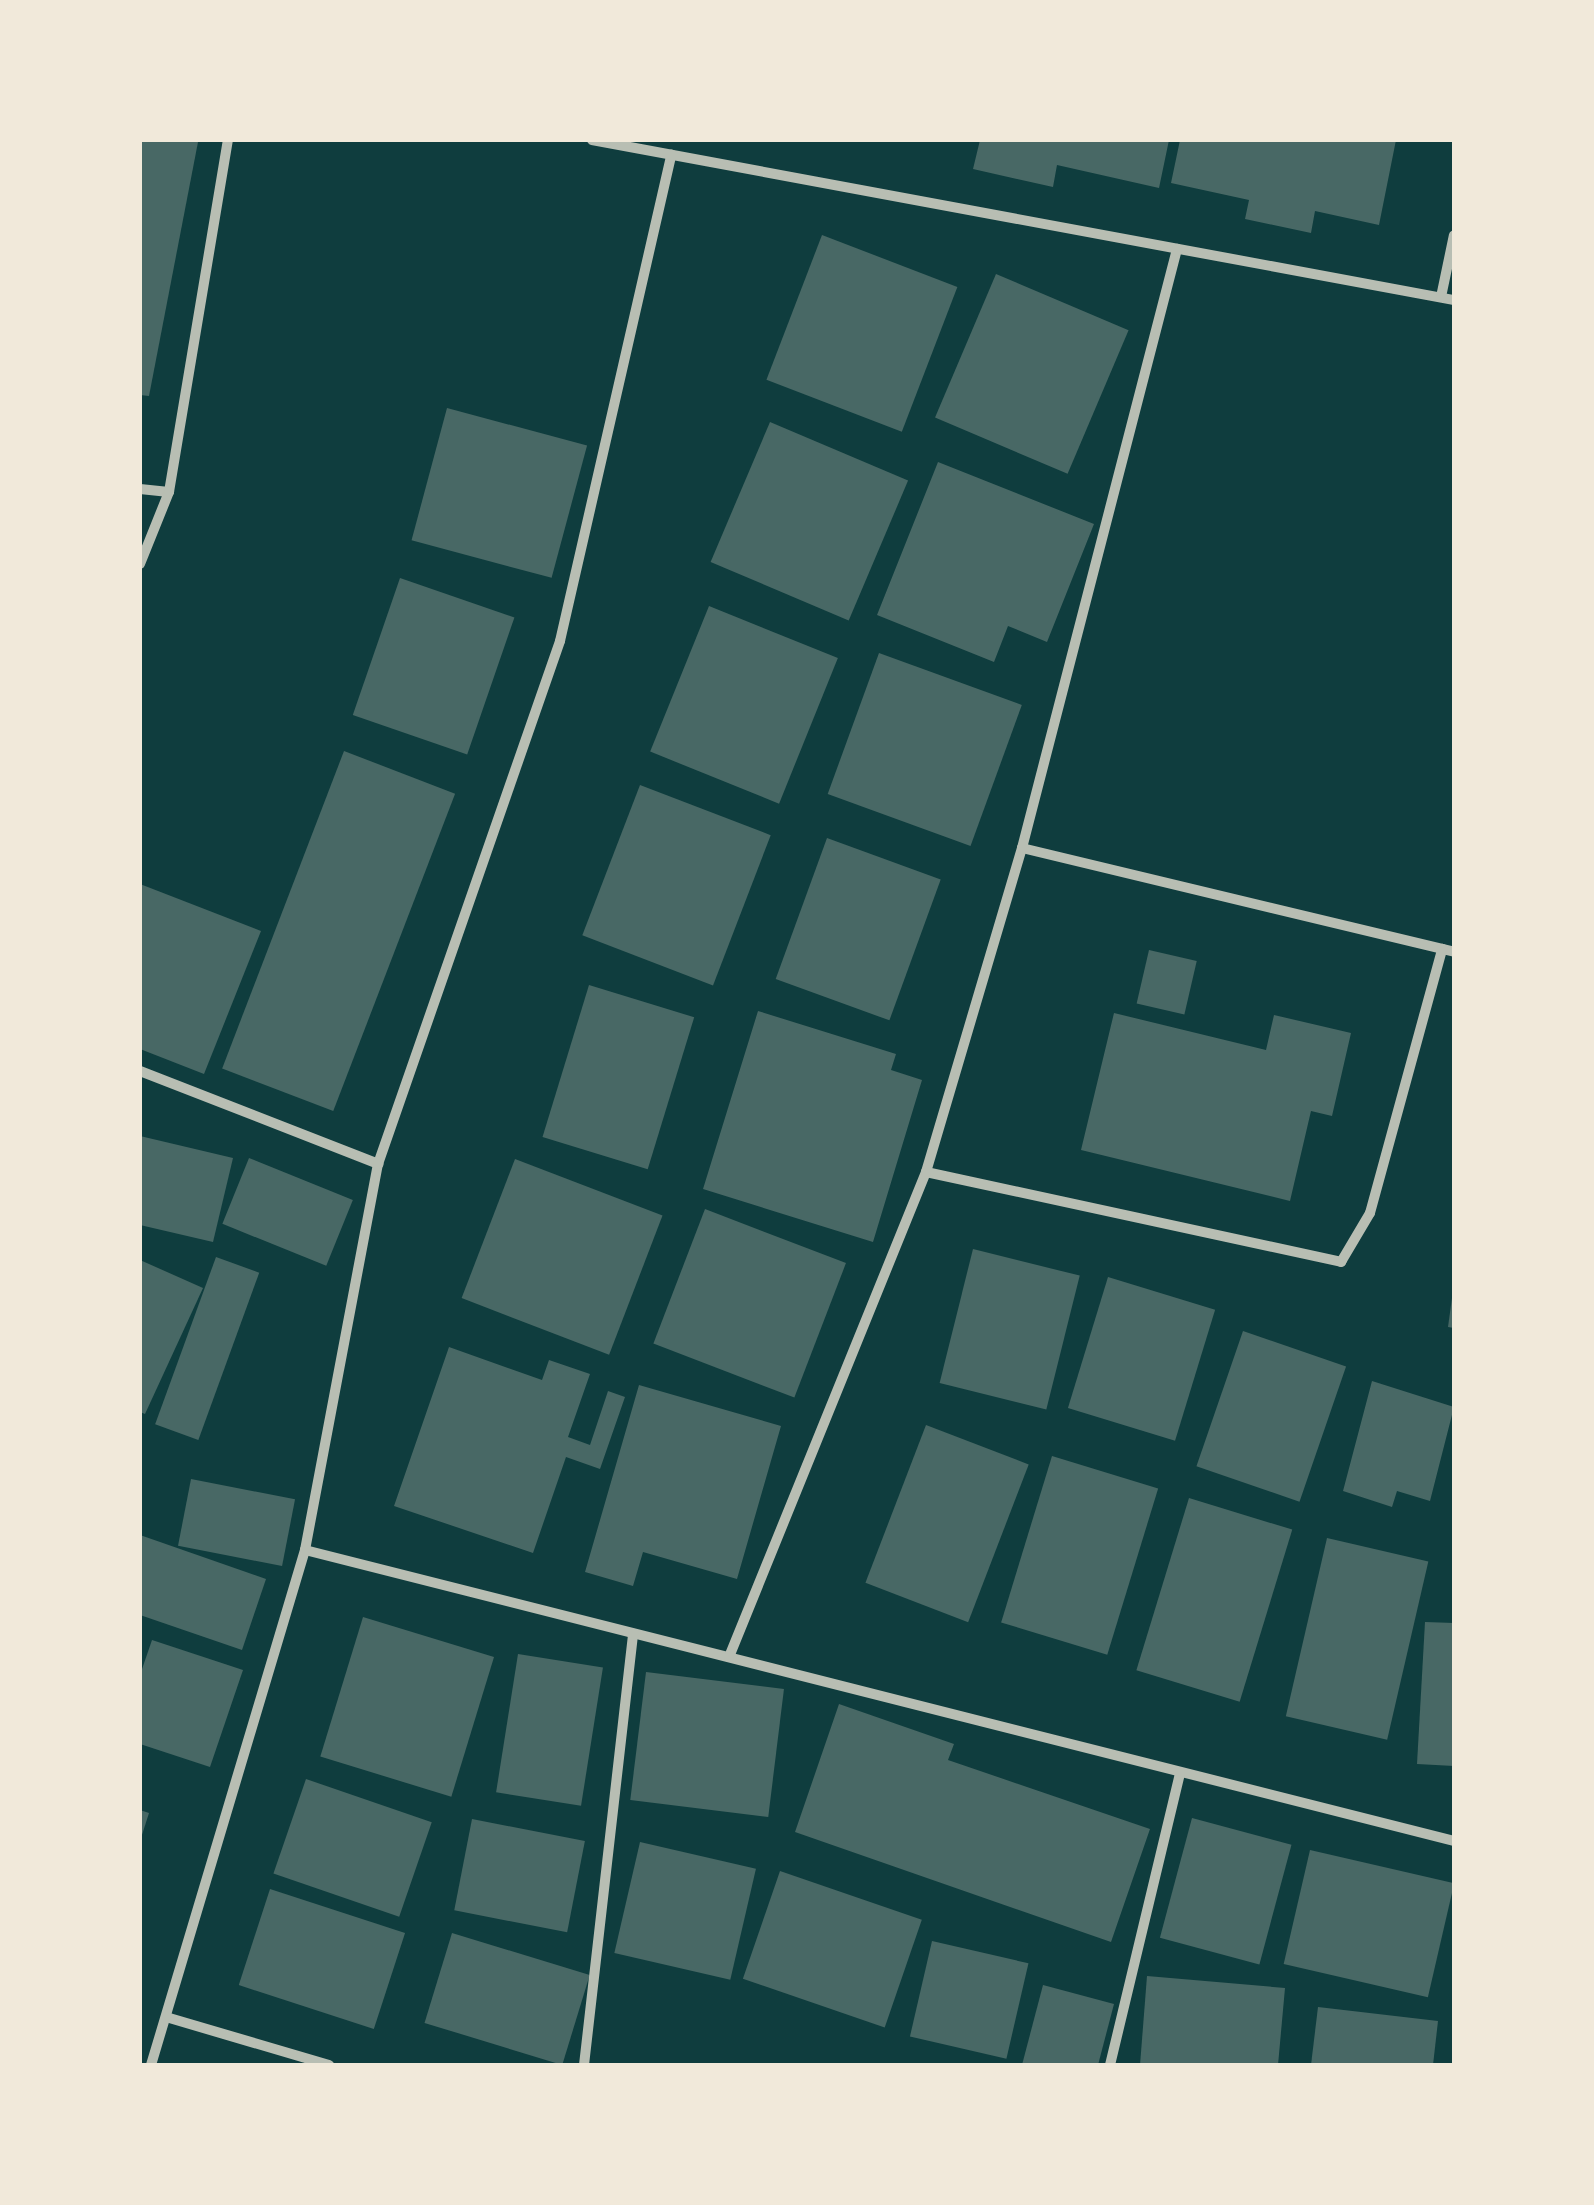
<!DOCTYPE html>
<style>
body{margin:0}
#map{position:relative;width:1594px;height:2205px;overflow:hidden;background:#0f3d3e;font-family:"Public Sans",sans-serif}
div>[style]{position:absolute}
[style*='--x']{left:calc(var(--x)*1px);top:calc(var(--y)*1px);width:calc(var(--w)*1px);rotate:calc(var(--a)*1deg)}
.building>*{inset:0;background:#486865;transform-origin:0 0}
.minor>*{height:10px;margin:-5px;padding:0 5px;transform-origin:5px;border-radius:5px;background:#b8beb3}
span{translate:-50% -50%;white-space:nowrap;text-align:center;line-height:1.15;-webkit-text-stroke:10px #f1e9da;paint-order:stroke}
.frame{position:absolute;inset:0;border:142px solid #f1e9da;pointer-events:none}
</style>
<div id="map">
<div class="building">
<i style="clip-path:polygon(140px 140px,198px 142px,149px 396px,140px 395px)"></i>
<i style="clip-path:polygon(980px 140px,1169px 140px,1159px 188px,1057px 165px,1053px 187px,973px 169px)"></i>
<i style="clip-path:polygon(1180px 140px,1396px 140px,1379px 225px,1315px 211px,1311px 233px,1245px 219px,1249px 200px,1171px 183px)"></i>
<i style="left:822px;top:235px;width:145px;height:155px;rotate:21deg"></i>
<i style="left:996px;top:274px;width:144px;height:156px;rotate:23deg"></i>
<i style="left:447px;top:408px;width:145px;height:137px;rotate:15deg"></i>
<i style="left:770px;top:422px;width:150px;height:152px;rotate:23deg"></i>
<i style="clip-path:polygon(938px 462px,1094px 524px,1047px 642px,1008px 626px,994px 662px,877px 615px)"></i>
<i style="left:400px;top:578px;width:121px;height:145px;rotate:19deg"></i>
<i style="left:709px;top:606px;width:139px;height:157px;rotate:22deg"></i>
<i style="left:879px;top:653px;width:152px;height:150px;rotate:20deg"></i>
<i style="left:344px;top:751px;width:119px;height:340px;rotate:21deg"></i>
<i style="left:640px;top:785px;width:140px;height:161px;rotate:21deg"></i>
<i style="left:827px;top:838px;width:121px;height:150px;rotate:20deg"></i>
<i style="clip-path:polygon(140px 884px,261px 931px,204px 1074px,140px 1049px)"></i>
<i style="left:1149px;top:950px;width:49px;height:55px;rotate:13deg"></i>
<i style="left:589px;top:985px;width:110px;height:159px;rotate:17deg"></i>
<i style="clip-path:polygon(758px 1011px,896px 1054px,891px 1070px,922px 1080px,873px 1242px,703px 1189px)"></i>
<i style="clip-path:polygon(1114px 1013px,1266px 1050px,1274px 1015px,1351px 1033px,1332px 1116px,1311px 1111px,1290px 1201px,1081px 1150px)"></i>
<i style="clip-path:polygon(140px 1136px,233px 1158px,213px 1242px,140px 1225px)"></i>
<i style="left:249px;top:1158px;width:112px;height:71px;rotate:22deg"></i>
<i style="left:515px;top:1159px;width:158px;height:149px;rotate:21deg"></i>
<i style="left:705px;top:1209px;width:151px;height:144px;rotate:21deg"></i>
<i style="left:973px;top:1249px;width:110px;height:138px;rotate:14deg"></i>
<i style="left:216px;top:1257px;width:46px;height:178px;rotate:20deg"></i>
<i style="clip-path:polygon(140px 1260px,203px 1288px,145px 1414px,140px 1412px)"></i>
<i style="left:1108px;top:1277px;width:112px;height:137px;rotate:17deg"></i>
<i style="clip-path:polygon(1452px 1298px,1454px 1298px,1454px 1328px,1448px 1327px)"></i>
<i style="left:1243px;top:1331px;width:109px;height:143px;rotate:19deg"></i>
<i style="clip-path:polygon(449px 1347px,542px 1380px,549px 1360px,590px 1374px,568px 1437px,590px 1445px,608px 1391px,625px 1397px,600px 1469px,566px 1457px,533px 1553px,394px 1506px)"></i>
<i style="clip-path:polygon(1372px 1381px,1454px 1407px,1430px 1501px,1397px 1491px,1392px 1507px,1343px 1491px)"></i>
<i style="clip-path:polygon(639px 1385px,781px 1426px,737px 1579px,643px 1552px,633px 1586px,585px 1572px)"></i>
<i style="left:926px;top:1425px;width:110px;height:169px;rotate:21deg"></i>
<i style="left:1052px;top:1456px;width:111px;height:174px;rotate:17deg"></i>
<i style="left:191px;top:1479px;width:106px;height:68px;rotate:11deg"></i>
<i style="left:1189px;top:1498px;width:108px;height:180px;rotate:17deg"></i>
<i style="clip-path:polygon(140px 1535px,266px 1579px,242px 1650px,140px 1615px)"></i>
<i style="left:1327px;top:1538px;width:104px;height:183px;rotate:13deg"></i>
<i style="left:363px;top:1617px;width:137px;height:146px;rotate:17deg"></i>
<i style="clip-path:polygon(1425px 1622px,1454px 1623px,1454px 1766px,1417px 1764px)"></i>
<i style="clip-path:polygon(152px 1640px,243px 1670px,210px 1767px,140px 1744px,140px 1675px)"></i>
<i style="left:518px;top:1654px;width:86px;height:140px;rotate:9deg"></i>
<i style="left:646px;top:1672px;width:139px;height:129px;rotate:7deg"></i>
<i style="clip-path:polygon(839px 1704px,954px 1744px,948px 1760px,1150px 1829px,1111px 1942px,795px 1832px)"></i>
<i style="left:306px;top:1779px;width:133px;height:100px;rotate:19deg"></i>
<i style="clip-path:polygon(140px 1810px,149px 1813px,141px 1838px,140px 1838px)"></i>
<i style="left:1192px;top:1818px;width:103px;height:124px;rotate:15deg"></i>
<i style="left:472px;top:1819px;width:115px;height:93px;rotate:11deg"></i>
<i style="left:640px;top:1842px;width:119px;height:114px;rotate:13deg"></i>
<i style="left:1310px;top:1850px;width:148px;height:117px;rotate:13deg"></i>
<i style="left:780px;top:1871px;width:150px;height:114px;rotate:19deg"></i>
<i style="left:270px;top:1889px;width:142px;height:101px;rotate:18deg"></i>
<i style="left:452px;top:1933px;width:144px;height:94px;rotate:17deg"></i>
<i style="left:932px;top:1941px;width:99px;height:98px;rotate:13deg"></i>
<i style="clip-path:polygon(1147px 1976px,1285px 1988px,1278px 2065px,1140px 2065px)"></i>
<i style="clip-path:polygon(1043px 1985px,1114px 2004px,1098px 2065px,1022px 2065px)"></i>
<i style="clip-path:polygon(1318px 2007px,1438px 2021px,1433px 2065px,1311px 2065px)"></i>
</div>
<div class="minor">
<i style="--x:592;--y:140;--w:877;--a:10.52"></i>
<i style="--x:1441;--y:297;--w:63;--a:-78.2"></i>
<i style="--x:140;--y:489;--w:29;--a:6"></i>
<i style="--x:140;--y:564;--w:78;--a:-68.1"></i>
<i style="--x:169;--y:492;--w:357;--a:-80.5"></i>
<i style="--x:1022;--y:848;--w:444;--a:13.5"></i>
<i style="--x:140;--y:1071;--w:256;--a:21.3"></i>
<i style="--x:926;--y:1172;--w:425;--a:12.2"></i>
<i style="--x:1341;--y:1262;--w:57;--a:-59.4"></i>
<i style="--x:1370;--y:1213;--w:274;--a:-74.7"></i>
<i style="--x:305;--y:1550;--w:1185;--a:14.21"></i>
<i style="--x:729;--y:1657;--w:523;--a:-67.89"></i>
<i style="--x:926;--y:1172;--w:338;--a:-73.5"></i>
<i style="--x:1022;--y:848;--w:619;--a:-75.49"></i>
<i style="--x:166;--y:2017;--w:170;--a:16.4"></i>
<i style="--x:151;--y:2065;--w:538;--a:-73.35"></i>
<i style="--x:305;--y:1550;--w:393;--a:-79.3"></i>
<i style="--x:378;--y:1164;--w:554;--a:-70.81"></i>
<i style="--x:560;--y:641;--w:499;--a:-77.1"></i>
<i style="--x:584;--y:2065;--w:434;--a:-83.5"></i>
<i style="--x:1110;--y:2065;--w:300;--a:-76.5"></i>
</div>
<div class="frame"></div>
</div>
